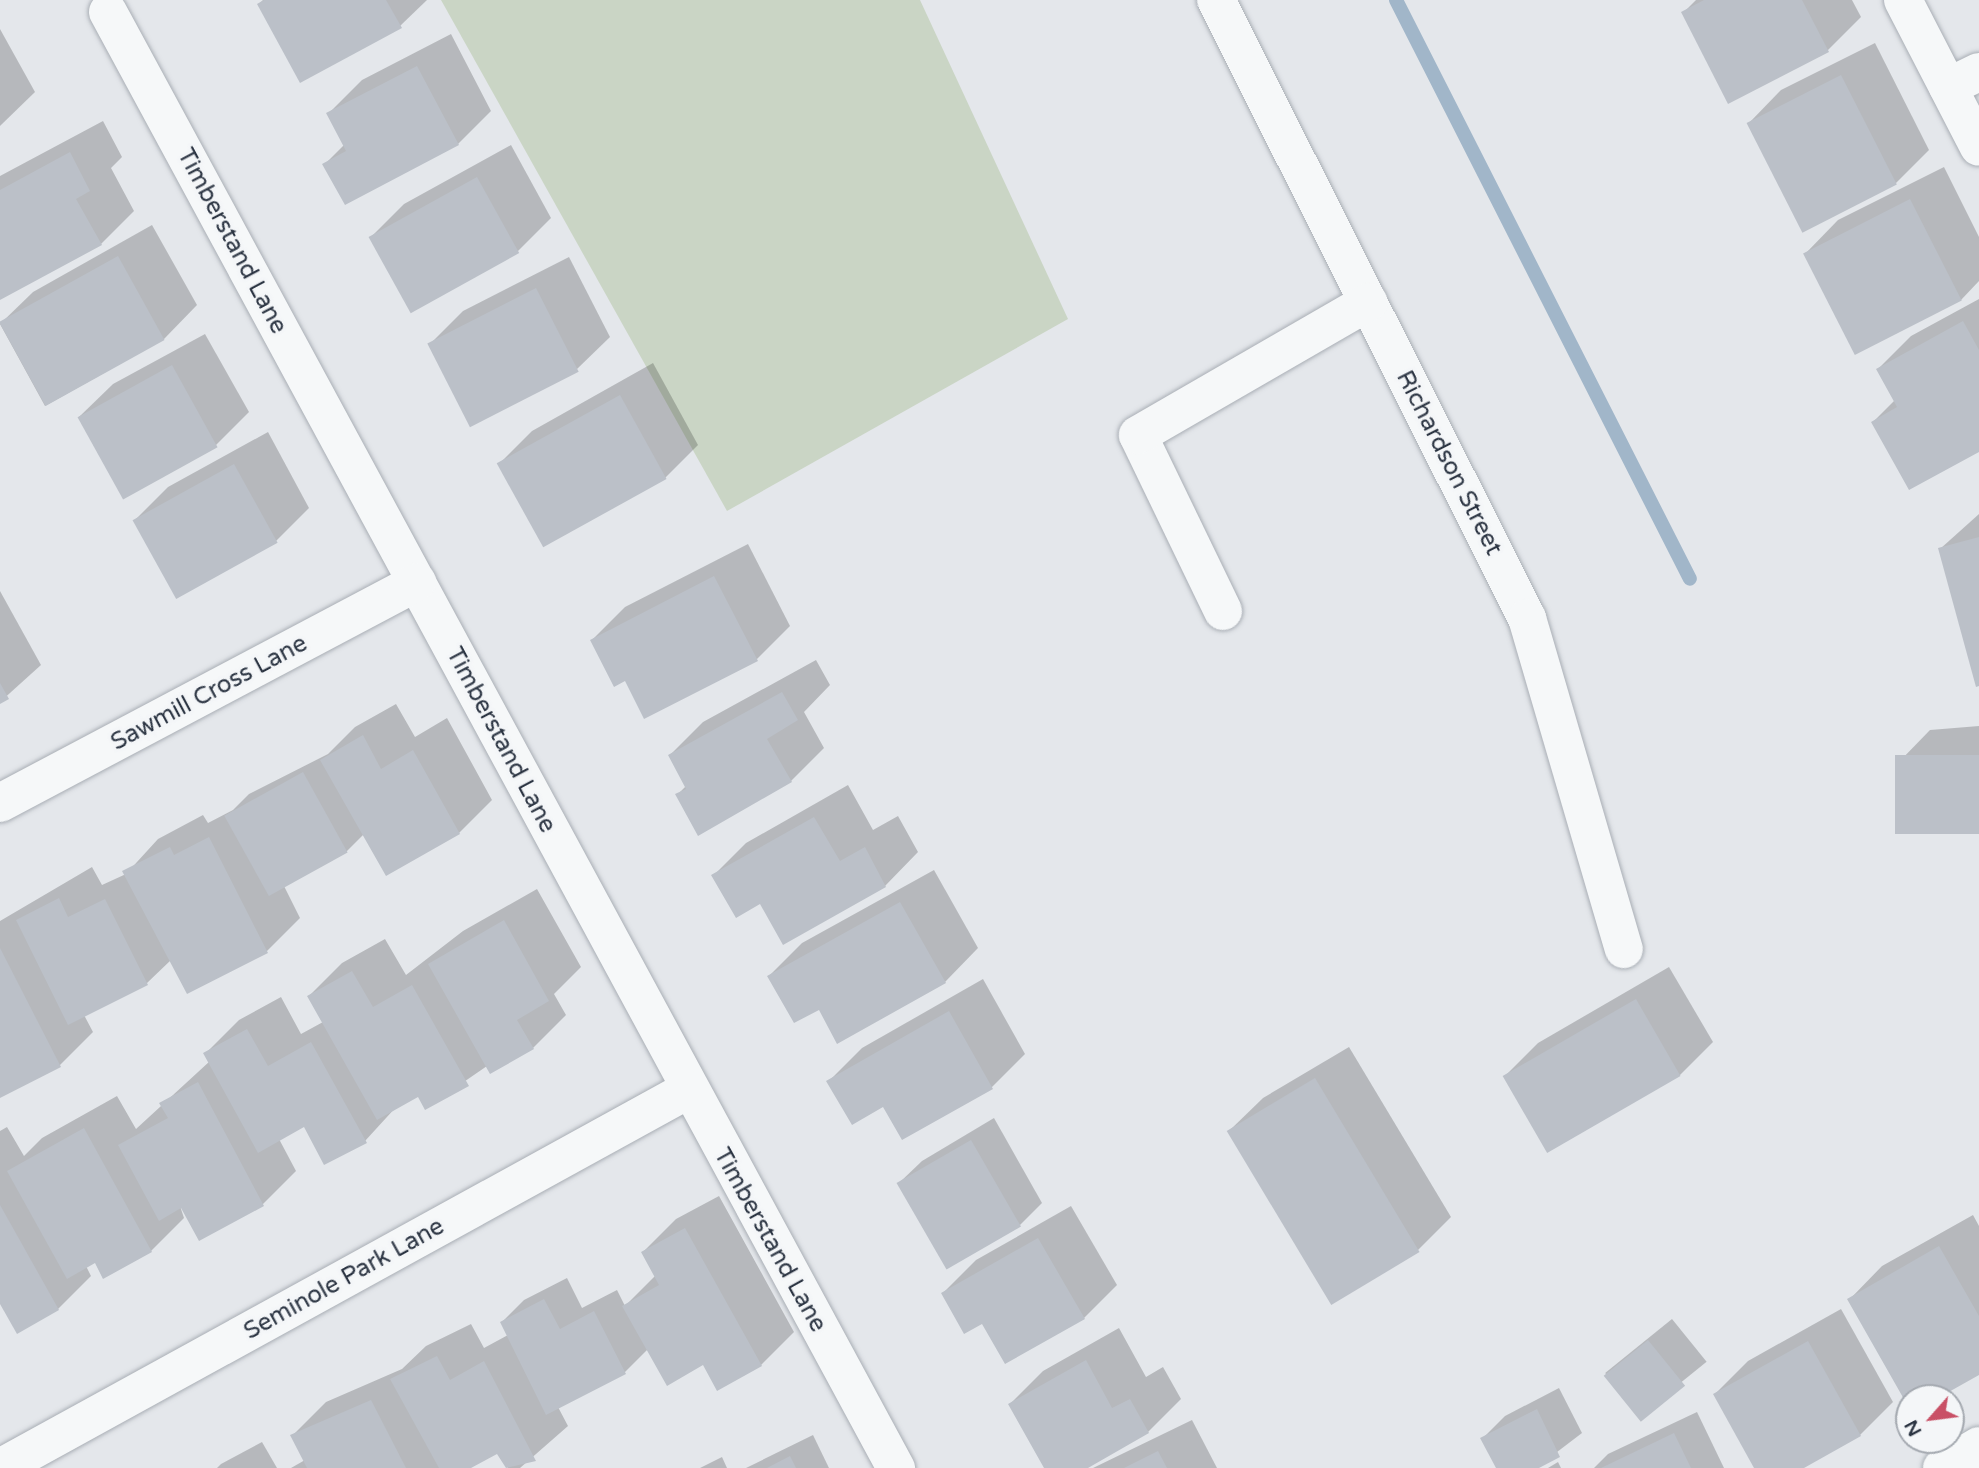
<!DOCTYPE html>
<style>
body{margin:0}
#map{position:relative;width:1979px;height:1468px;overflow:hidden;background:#e4e7eb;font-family:"Varela Round",sans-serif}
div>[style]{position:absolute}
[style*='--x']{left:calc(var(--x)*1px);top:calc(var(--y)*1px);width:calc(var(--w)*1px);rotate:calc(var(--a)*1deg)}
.green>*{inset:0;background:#cad5c5}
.shadow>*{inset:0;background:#0003;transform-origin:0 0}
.stream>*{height:14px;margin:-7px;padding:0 7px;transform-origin:7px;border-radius:7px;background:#a1b6c9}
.building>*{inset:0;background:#bbc0c8;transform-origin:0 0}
.roads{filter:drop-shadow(0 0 2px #a9aeb5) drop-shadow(0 0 2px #a9aeb5)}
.minor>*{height:38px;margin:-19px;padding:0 19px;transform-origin:19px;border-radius:19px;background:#f6f8f9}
span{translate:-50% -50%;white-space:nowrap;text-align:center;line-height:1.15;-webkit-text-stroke:7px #f4f6f8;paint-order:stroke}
.street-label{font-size:24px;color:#2c3543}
.north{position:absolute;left:1895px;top:1384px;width:70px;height:70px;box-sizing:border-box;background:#f4f6f8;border:2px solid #a4a9b0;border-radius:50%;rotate:242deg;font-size:19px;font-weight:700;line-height:28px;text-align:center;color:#2c3543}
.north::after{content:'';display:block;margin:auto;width:24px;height:32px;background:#c95066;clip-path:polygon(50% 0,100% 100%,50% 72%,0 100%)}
</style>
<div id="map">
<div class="green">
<i style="clip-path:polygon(441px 0,920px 0,1068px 319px,727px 511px)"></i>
</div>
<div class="shadow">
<i style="clip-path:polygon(263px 0,427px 0,400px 26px,259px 4px)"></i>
<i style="clip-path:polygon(1696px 0,1852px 0,1861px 17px,1828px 50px,1729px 101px,1683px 13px)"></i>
<i style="clip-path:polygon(0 29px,35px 92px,0 126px)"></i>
<i style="clip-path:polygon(451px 34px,491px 111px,458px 144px,325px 164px,345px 144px,329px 113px,362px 80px)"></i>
<i style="clip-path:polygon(1875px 43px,1929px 150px,1896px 183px,1803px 231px,1748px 124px,1781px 90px)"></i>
<i style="clip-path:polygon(103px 121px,122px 157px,111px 168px,134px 211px,101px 244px,0 298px,0 176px)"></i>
<i style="clip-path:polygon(511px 145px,551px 218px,518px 251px,411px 310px,371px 237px,404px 204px)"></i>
<i style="clip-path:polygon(1944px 167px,1979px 237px,1979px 281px,1961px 300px,1805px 254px,1838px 220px)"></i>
<i style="clip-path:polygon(152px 225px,197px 305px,164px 339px,45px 406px,0 324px,33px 292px)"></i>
<i style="clip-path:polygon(569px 257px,610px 337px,576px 370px,430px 344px,463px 311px)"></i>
<i style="clip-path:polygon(1979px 299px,1979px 450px,1873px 422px,1895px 400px,1878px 369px,1911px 336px)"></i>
<i style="clip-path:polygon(205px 334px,249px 412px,216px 445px,79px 417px,113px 384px)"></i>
<i style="clip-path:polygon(653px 363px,698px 445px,665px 478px,499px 464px,532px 431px)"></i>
<i style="clip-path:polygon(268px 432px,309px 508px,276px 541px,176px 596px,135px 520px,168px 487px)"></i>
<i style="clip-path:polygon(1979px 514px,1979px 684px,1940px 549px)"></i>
<i style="clip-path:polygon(748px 544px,790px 626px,757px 659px,626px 679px,592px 640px,625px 607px)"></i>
<i style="clip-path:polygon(0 591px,41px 665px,0 702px)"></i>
<i style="clip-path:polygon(816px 660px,830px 685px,804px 712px,824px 748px,791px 781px,677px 795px,686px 786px,670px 755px,703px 722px)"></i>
<i style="clip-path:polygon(396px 704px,415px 737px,447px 718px,492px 800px,459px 833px,387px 874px,364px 834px,347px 851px,284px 886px,300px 918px,267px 951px,171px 960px,147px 983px,84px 1015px,93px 1032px,60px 1065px,0 1096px,0 921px,92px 867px,102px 885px,126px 874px,158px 839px,203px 815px,208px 823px,233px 810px,249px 794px,328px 754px,355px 727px)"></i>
<i style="clip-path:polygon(1979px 726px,1979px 832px,1897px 764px,1930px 730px)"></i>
<i style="clip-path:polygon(848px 785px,873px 830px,898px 816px,918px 852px,885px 886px,784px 943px,761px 902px,713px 876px,746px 843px)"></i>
<i style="clip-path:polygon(934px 870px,978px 948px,945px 982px,819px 1007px,769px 976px,802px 943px)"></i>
<i style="clip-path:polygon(537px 889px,581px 967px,554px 994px,566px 1015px,533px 1048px,487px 1066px,426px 1108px,419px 1094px,397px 1106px,365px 1141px,304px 1125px,279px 1139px,296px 1171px,263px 1204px,200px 1239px,178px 1200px,184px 1218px,151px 1251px,104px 1276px,96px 1261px,86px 1266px,91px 1276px,58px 1309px,17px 1332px,0 1301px,0 1131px,7px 1127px,24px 1156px,42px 1138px,117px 1096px,136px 1129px,210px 1061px,206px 1053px,239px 1020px,281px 997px,301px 1034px,323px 1022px,309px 996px,342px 963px,385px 939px,406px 975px,463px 931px)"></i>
<i style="clip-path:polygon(1669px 967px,1713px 1042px,1680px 1075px,1549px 1151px,1505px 1076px,1538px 1043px)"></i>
<i style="clip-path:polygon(983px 979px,1025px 1054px,992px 1087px,884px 1105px,829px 1081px,862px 1048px)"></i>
<i style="clip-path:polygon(1349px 1047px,1451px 1217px,1418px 1250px,1332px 1302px,1229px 1131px,1263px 1098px)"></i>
<i style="clip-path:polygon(994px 1118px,1042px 1203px,1020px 1225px,899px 1183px,922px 1161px)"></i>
<i style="clip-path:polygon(719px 1196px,794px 1332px,761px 1365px,704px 1363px,648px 1349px,625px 1372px,558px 1407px,568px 1426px,520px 1468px,508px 1468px,498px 1452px,467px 1468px,291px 1468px,305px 1460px,293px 1435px,326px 1402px,402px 1369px,426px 1346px,471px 1324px,484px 1348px,508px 1335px,502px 1322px,524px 1300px,567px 1278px,582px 1308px,617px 1290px,625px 1306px,656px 1275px,643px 1252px,676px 1219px)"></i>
<i style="clip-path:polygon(1071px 1206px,1117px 1285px,1084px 1318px,983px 1322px,943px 1293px,976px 1260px)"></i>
<i style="clip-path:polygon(1973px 1215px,1979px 1226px,1979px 1373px,1935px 1398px,1909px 1398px,1909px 1405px,1849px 1300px,1882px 1266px)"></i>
<i style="clip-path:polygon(1841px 1309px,1893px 1402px,1860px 1435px,1800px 1468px,1756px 1468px,1715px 1394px,1748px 1361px)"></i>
<i style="left:1672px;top:1319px;width:55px;height:86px;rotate:51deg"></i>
<i style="clip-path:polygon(1119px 1328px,1146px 1377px,1163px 1367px,1181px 1399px,1148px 1432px,1084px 1468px,1046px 1468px,1010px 1404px,1043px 1371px)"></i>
<i style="clip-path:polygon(1559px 1388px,1582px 1433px,1536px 1468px,1498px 1468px,1482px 1439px,1505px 1416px)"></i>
<i style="clip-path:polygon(1697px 1412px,1724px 1468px,1594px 1468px,1608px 1454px)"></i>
<i style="clip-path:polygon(1192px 1420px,1217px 1468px,1093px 1468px)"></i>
<i style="clip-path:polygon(813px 1435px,829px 1468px,746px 1468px)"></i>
<i style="clip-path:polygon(262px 1442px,277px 1468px,217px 1468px,221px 1464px)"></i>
<i style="clip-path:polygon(722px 1457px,727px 1468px,700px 1468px)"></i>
<i style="clip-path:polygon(1558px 1462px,1561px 1468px,1548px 1468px)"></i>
</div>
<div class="stream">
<i style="--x:1396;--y:0;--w:649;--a:63.08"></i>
</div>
<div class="building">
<i style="clip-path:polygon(264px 0,386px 0,402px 28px,300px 83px,257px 4px)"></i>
<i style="clip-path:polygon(1704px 0,1802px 0,1829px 52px,1728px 104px,1681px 12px)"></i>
<i style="clip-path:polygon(417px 66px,459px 145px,345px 205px,322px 164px,346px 151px,326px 113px)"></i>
<i style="left:1841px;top:75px;width:123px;height:106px;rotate:63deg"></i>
<i style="clip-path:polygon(70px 152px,90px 191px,76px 199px,102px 245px,0 300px,0 190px)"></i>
<i style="left:477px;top:177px;width:87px;height:124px;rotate:61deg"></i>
<i style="left:1910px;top:199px;width:114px;height:120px;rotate:63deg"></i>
<i style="left:118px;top:256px;width:96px;height:136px;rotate:61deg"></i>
<i style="left:536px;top:288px;width:94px;height:122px;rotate:63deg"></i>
<i style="clip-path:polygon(1963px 321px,1979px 350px,1979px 452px,1909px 490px,1871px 422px,1897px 407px,1876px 369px)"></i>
<i style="left:172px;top:365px;width:94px;height:108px;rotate:61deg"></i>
<i style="left:620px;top:395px;width:96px;height:141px;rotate:61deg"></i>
<i style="left:234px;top:464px;width:90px;height:116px;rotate:61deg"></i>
<i style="clip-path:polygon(1979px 537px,1979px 686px,1976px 687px,1938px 548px)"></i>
<i style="clip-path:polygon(714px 576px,758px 661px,644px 719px,625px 681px,614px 687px,590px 640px)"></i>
<i style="clip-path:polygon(0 683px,9px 699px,0 704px)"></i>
<i style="clip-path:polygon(782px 692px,798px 720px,767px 739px,792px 782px,698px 836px,675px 794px,686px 789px,668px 755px)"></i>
<i style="clip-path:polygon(363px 735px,381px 769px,413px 750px,460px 834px,386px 876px,320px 760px)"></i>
<i style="left:1979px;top:755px;width:79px;height:84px;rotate:90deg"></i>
<i style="left:303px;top:772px;width:92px;height:90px;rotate:61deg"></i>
<i style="clip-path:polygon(814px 817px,840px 861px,865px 847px,886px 887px,783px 945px,760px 904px,736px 918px,711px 875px)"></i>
<i style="clip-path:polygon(209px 837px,268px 953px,187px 994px,122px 871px,170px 847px,174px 855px)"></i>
<i style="clip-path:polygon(59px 898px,68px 917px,105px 899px,148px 985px,68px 1025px,16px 920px)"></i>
<i style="clip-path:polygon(900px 902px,946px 983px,837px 1044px,819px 1010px,794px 1023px,767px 976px)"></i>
<i style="clip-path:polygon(504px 920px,549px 1001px,517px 1020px,534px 1049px,490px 1074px,428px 964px)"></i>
<i style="clip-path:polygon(0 948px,61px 1067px,0 1098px)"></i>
<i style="clip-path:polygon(352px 971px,373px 1007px,412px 985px,469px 1086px,425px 1110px,418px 1097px,377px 1120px,307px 996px)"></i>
<i style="left:1636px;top:999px;width:89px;height:154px;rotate:60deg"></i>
<i style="clip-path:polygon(949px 1011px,993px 1089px,902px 1140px,883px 1107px,852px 1125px,826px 1081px)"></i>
<i style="clip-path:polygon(247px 1029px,268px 1066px,311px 1042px,367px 1143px,324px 1165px,304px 1127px,258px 1153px,203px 1053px)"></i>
<i style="left:1315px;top:1078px;width:203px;height:103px;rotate:59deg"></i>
<i style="clip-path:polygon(198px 1082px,264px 1206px,199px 1241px,181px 1208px,159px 1221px,118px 1145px,168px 1118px,159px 1103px)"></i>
<i style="clip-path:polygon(84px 1128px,152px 1252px,103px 1279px,95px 1263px,67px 1279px,7px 1171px)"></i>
<i style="left:971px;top:1140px;width:100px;height:86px;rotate:60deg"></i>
<i style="clip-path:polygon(0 1205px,59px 1310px,17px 1334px,0 1304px)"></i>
<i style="clip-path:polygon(685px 1228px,762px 1366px,717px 1391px,703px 1365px,667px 1386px,622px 1306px,659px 1285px,641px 1252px)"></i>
<i style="clip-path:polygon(1038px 1238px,1085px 1319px,1005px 1364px,982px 1324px,964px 1334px,941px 1293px)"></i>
<i style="clip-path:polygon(1939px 1246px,1979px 1316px,1979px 1375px,1938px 1398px,1909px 1398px,1909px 1408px,1847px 1299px)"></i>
<i style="clip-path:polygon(544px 1299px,560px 1329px,594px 1311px,626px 1374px,546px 1415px,500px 1322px)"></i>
<i style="left:1648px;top:1340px;width:59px;height:57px;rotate:51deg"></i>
<i style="clip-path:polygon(1808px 1341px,1861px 1436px,1804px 1468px,1754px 1468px,1713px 1394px)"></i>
<i style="clip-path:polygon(437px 1356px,450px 1380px,484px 1361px,536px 1461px,506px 1468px,497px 1454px,471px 1468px,439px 1468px,390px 1379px)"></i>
<i style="clip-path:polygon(1086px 1360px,1112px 1408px,1130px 1399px,1149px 1433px,1088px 1468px,1044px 1468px,1008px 1404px)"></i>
<i style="clip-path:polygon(371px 1400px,406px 1468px,307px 1468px,290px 1435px)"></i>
<i style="clip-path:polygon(1537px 1409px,1560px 1457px,1539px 1468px,1496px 1468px,1480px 1438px)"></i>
<i style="clip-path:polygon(1674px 1433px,1691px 1468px,1601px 1468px)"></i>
<i style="clip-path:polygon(1158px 1451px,1167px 1468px,1124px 1468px)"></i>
<i style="clip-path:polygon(790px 1456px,796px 1468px,767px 1468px)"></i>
</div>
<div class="roads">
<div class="minor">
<i style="--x:1216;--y:0;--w:692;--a:63.29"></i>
<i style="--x:1527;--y:618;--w:345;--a:73.7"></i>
<i style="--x:1903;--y:0;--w:165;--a:62.7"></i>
<i style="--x:108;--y:12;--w:1656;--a:61.58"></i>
<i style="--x:1948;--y:87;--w:34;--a:-26"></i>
<i style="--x:1223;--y:611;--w:195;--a:-115.8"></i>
<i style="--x:1138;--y:435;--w:266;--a:-30"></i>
<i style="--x:0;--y:803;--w:472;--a:-27.9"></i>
<i style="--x:0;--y:1468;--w:785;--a:-28.79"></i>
<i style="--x:1942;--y:1468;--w:43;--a:-30.7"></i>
</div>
</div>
<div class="street-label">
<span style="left:232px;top:241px;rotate:62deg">Timberstand Lane</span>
<span style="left:1449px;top:463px;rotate:63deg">Richardson Street</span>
<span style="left:209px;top:693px;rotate:-28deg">Sawmill Cross Lane</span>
<span style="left:501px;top:740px;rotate:62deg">Timberstand Lane</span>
<span style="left:770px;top:1240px;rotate:61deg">Timberstand Lane</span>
<span style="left:344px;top:1279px;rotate:-29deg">Seminole Park Lane</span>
</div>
<div class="north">N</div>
</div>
